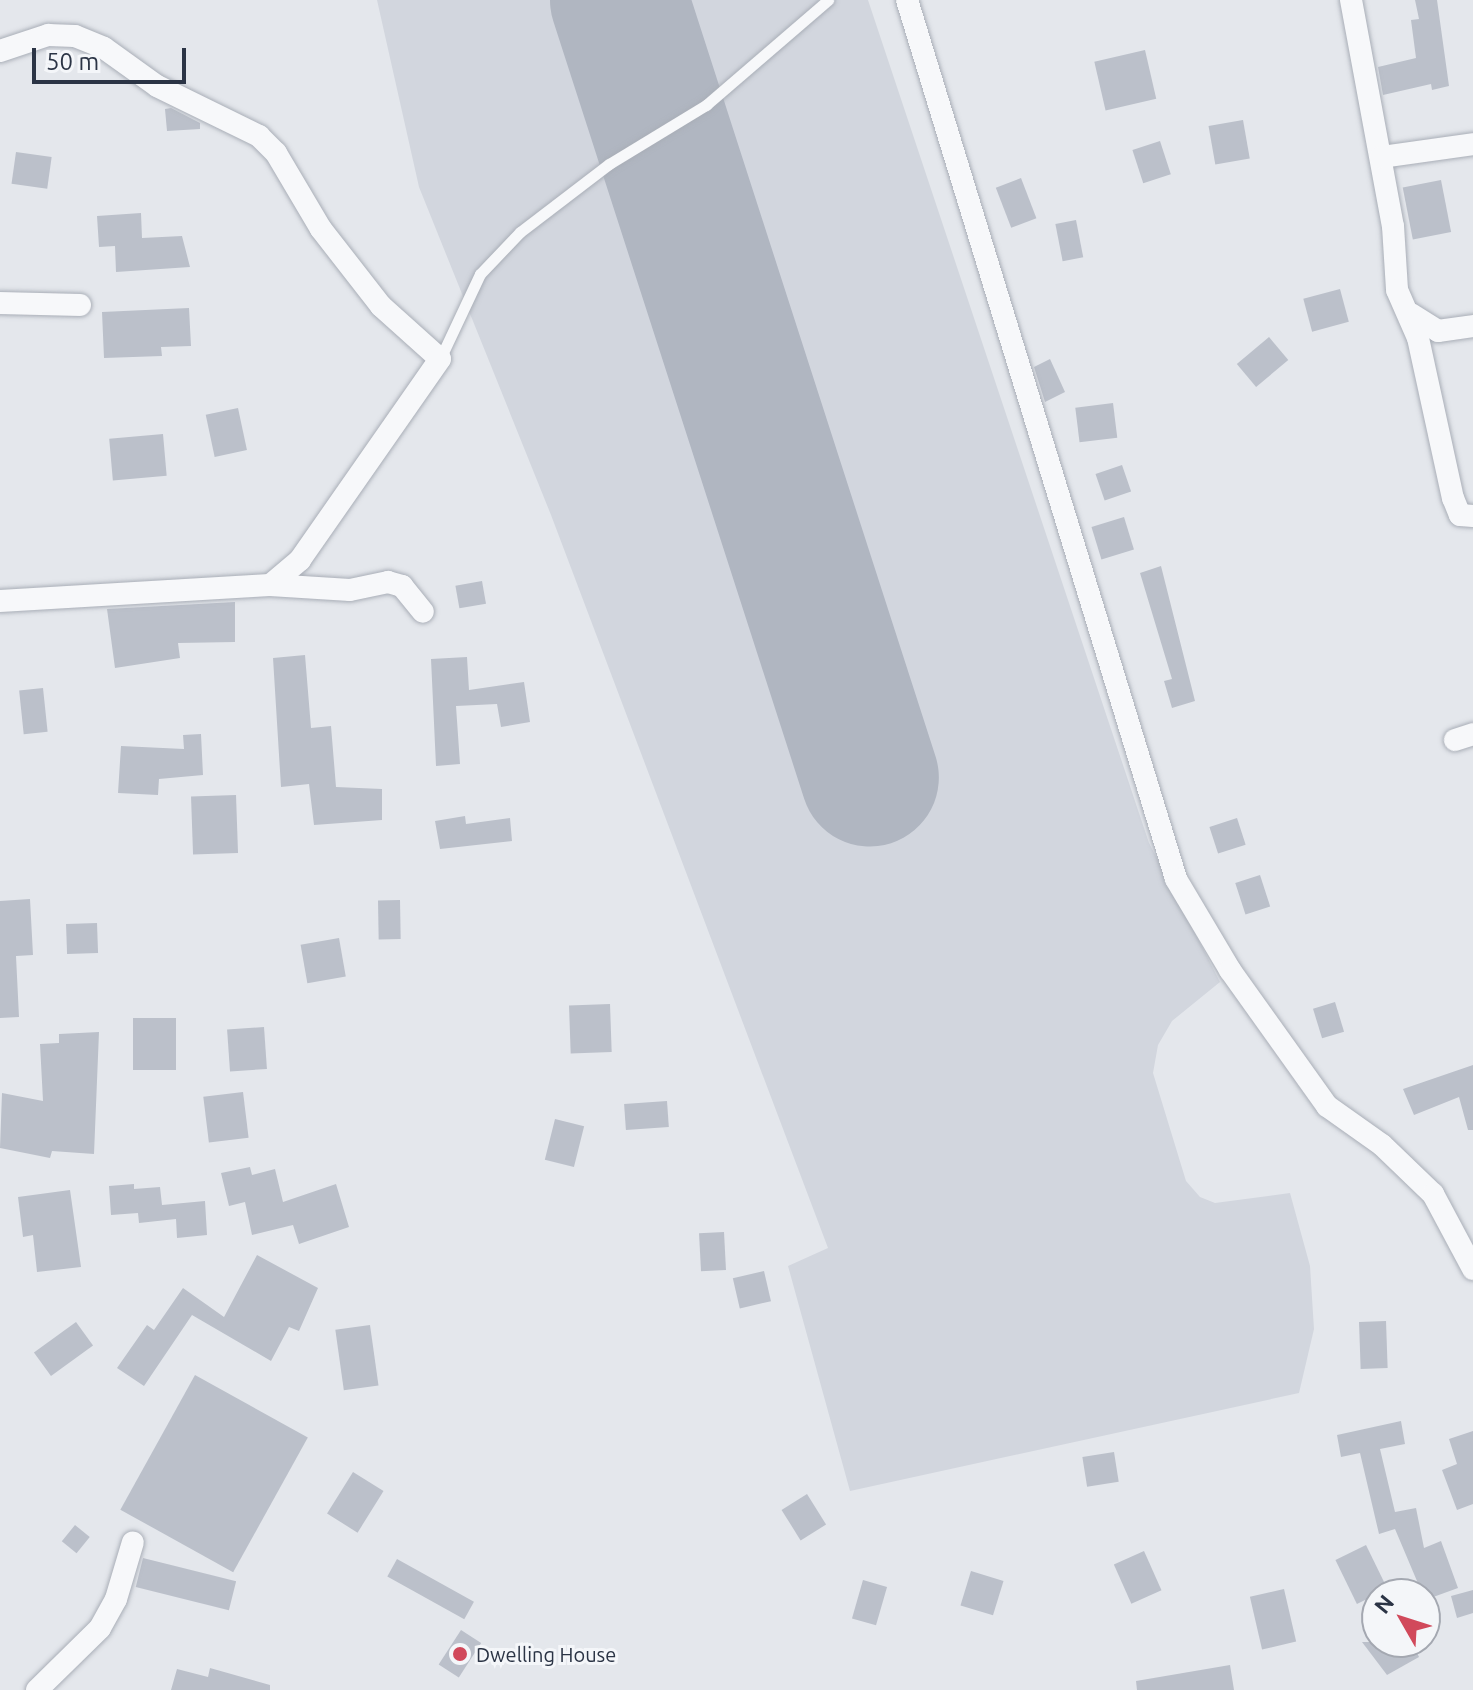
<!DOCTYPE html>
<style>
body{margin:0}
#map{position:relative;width:1473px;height:1690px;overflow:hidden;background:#e4e7ec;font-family:Ubuntu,sans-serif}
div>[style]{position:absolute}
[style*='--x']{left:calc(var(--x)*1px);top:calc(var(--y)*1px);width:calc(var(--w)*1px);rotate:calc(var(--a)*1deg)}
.built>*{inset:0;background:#d2d6de}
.runway>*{height:138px;margin:-69px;padding:0 69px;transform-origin:69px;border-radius:69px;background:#b0b6c1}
.building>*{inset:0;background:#bbc0ca;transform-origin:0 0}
.roads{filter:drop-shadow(0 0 2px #a9aeb7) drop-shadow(0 0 2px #a9aeb7)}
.lane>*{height:11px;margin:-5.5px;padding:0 5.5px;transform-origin:5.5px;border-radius:5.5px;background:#f7f8fa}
.street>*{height:22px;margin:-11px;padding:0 11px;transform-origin:11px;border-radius:11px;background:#f7f8fa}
.dots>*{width:22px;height:22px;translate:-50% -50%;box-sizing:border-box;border:4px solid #f4f6f9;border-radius:50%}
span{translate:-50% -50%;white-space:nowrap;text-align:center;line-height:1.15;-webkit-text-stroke:6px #f4f6f9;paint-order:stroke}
.poi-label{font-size:20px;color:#2b3445}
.left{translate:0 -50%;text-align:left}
.north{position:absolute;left:1361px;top:1578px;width:80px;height:80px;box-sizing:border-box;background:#f4f6f9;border:2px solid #a4a8b1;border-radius:50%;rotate:309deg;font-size:22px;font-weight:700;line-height:32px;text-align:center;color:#2b3445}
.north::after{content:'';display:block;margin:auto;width:28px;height:36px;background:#d1495b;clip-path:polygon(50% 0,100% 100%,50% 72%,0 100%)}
.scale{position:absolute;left:32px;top:48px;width:154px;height:36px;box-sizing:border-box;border:4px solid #2b3445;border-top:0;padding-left:10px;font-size:24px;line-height:28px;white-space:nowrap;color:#2b3445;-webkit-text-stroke:6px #f4f6f9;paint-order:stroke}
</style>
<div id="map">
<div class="built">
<i style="clip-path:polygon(377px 0,868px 0,1149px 843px,1220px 982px,1172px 1021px,1158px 1045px,1153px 1073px,1186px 1181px,1200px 1197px,1215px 1203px,1290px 1193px,1310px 1266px,1314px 1329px,1299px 1393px,850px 1491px,788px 1266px,828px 1248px,551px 515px,419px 187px)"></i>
</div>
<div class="runway">
<i style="--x:619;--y:0;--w:817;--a:72.12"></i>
</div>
<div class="building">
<i style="clip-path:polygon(1415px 0,1437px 0,1449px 86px,1432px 90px,1431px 84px,1383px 95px,1378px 67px,1416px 58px,1411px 20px,1419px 19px)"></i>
<i style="left:1145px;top:50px;width:50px;height:52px;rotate:77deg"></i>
<i style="clip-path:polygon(171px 108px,200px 123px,200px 129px,167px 131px,165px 109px)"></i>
<i style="left:1243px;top:120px;width:39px;height:35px;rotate:80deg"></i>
<i style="left:1160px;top:141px;width:35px;height:29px;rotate:72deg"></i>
<i style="left:16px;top:152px;width:36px;height:32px;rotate:8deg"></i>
<i style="left:1021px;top:178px;width:43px;height:27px;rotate:69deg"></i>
<i style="left:1441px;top:180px;width:53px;height:39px;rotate:79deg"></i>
<i style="clip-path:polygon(141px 213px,142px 238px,182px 236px,190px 267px,116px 272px,115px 246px,99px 247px,97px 216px)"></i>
<i style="left:1076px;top:220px;width:38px;height:21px;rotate:79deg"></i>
<i style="left:1340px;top:289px;width:34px;height:38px;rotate:75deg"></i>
<i style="clip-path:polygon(189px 308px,191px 346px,161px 347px,162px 356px,104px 358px,102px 312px)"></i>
<i style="left:1269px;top:337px;width:30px;height:42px;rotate:50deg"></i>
<i style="clip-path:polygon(1050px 359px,1065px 392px,1045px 402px,1034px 367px)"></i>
<i style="left:1113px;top:403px;width:35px;height:38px;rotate:83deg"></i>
<i style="left:238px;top:408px;width:43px;height:33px;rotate:78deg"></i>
<i style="left:163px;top:434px;width:42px;height:54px;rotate:85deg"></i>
<i style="left:1122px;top:465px;width:28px;height:28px;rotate:71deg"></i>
<i style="left:1124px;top:517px;width:34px;height:34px;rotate:73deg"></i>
<i style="clip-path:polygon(1161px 566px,1195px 701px,1172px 708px,1164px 681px,1172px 679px,1140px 573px)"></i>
<i style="left:482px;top:581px;width:23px;height:27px;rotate:80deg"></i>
<i style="clip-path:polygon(235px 602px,235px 642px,178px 643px,180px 658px,115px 668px,107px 609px)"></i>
<i style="clip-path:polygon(305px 655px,311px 728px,331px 726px,336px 787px,382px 789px,382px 820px,314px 825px,309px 784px,281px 787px,273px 658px)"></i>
<i style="clip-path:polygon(467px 657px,469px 690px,524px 682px,530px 722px,501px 727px,497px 704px,456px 706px,460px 764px,436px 766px,431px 659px)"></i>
<i style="left:43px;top:688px;width:44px;height:24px;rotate:84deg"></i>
<i style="clip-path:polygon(201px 734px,203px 775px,159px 779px,158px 795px,118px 793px,121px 746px,184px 749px,183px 735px)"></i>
<i style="left:236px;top:795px;width:58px;height:45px;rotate:88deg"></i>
<i style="clip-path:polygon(465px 816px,466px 824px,510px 818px,512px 841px,440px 849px,435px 821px)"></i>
<i style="left:1237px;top:818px;width:28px;height:29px;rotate:72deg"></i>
<i style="left:1260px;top:875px;width:33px;height:26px;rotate:72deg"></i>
<i style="clip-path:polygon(30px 899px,33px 955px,16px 956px,19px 1017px,0 1018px,0 901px)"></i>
<i style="left:400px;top:900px;width:39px;height:22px;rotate:89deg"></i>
<i style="left:97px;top:923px;width:30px;height:31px;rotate:88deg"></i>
<i style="left:339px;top:938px;width:39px;height:39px;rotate:80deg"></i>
<i style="left:1335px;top:1002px;width:31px;height:23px;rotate:73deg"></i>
<i style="left:610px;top:1004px;width:48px;height:41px;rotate:88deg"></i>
<i style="left:176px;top:1018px;width:52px;height:43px;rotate:90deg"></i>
<i style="left:264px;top:1027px;width:42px;height:37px;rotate:86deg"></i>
<i style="clip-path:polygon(99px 1032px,94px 1154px,52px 1151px,50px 1158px,0 1148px,2px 1093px,43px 1101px,40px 1044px,59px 1043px,59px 1034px)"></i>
<i style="clip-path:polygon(1473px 1065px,1473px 1130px,1468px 1130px,1459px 1097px,1414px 1115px,1403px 1089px)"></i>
<i style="left:243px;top:1092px;width:46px;height:40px;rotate:83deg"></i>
<i style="left:667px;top:1101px;width:26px;height:43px;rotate:86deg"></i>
<i style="left:555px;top:1119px;width:30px;height:42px;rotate:14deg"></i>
<i style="clip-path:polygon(250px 1167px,252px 1175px,275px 1169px,283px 1202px,336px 1184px,349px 1227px,299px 1244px,293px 1225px,252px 1235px,245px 1202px,229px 1206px,221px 1173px)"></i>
<i style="clip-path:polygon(134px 1184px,134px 1189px,160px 1187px,162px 1205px,205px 1201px,207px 1235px,177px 1238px,176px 1219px,139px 1223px,138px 1213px,111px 1215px,109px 1186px)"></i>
<i style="clip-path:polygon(70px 1190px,81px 1267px,37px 1272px,33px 1235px,23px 1237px,18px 1197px)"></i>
<i style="left:724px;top:1232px;width:38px;height:25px;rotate:87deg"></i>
<i style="clip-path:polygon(257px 1255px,318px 1288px,299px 1331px,289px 1327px,271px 1361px,192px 1315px,144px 1386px,117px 1368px,147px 1325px,154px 1330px,183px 1288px,224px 1317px)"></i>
<i style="left:764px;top:1271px;width:31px;height:32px;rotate:77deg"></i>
<i style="left:1386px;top:1321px;width:47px;height:27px;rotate:88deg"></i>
<i style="left:76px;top:1322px;width:29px;height:52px;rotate:54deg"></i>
<i style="left:370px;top:1325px;width:61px;height:35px;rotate:82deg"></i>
<i style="left:195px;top:1375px;width:129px;height:154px;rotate:29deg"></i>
<i style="clip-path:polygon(1401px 1421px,1405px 1444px,1380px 1449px,1395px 1512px,1416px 1508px,1424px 1548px,1441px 1541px,1458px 1588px,1425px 1600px,1395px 1529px,1379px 1534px,1360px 1453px,1341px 1457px,1337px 1435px)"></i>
<i style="clip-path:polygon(1473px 1431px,1473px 1504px,1457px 1510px,1442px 1470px,1457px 1464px,1449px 1439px)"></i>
<i style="left:1114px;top:1452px;width:30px;height:32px;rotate:81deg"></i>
<i style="left:353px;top:1472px;width:36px;height:49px;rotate:32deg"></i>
<i style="left:807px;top:1494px;width:36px;height:30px;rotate:58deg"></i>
<i style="left:75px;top:1525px;width:19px;height:21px;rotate:39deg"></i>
<i style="left:1366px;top:1545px;width:49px;height:34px;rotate:64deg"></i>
<i style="left:1144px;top:1551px;width:43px;height:33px;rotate:66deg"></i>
<i style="left:143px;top:1558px;width:96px;height:30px;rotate:14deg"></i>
<i style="left:397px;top:1559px;width:88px;height:20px;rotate:29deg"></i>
<i style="left:971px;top:1571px;width:34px;height:36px;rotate:17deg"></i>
<i style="left:863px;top:1580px;width:25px;height:40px;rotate:16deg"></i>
<i style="left:1284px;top:1589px;width:54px;height:35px;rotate:77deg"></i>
<i style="clip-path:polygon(1473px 1590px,1473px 1613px,1457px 1618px,1451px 1596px)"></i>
<i style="left:461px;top:1630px;width:24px;height:41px;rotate:33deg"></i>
<i style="clip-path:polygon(1362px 1642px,1412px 1642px,1419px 1657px,1387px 1675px)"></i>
<i style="clip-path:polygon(1230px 1665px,1234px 1690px,1137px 1690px,1136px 1681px)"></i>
<i style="clip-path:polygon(210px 1668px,270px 1685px,270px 1690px,171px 1690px,177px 1669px,208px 1677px)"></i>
</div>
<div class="roads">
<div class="lane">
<i style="--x:440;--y:359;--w:94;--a:-64.8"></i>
<i style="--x:480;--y:274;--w:58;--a:-46.4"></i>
<i style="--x:520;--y:232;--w:112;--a:-37.4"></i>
<i style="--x:609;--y:164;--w:114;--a:-31.3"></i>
<i style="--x:706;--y:105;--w:161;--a:-40.7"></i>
</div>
<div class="street">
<i style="--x:907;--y:0;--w:919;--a:72.98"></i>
<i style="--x:1176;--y:879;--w:106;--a:59.3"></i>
<i style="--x:1230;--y:970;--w:167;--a:54.5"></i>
<i style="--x:1327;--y:1106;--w:67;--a:35.3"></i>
<i style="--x:1382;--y:1145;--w:71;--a:43.9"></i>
<i style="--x:1433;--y:1194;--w:85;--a:61.9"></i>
<i style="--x:1351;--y:0;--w:230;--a:79.5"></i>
<i style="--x:1393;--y:226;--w:64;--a:86.4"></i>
<i style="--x:1397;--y:290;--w:52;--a:66.4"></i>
<i style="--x:1418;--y:338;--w:164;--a:77.7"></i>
<i style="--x:1453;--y:498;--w:18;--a:68"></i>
<i style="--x:1460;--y:515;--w:13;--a:4"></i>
<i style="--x:0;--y:51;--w:51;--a:-18.4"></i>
<i style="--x:48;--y:35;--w:27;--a:2"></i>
<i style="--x:75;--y:36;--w:31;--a:22"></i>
<i style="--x:104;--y:48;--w:65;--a:35.6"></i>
<i style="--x:157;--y:86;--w:114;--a:26.1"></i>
<i style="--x:259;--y:136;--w:24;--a:45"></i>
<i style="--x:276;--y:153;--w:88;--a:59.4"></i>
<i style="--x:321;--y:229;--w:98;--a:52.1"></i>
<i style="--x:381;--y:306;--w:79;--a:41.9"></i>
<i style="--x:440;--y:359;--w:245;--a:124.9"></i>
<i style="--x:300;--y:560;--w:39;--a:140"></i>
<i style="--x:1381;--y:157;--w:93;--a:-8"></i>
<i style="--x:0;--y:303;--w:80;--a:1.4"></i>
<i style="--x:1411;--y:314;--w:32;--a:32"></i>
<i style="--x:1438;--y:331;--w:35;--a:-8"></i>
<i style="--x:0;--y:601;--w:270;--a:-3.4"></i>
<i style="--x:270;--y:585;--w:80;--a:3.6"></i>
<i style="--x:350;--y:590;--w:39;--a:-12"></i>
<i style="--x:388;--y:582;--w:15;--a:16"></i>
<i style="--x:402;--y:586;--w:33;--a:51"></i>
<i style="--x:1455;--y:740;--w:19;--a:-18"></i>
<i style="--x:37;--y:1690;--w:88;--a:-44.5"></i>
<i style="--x:100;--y:1628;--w:33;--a:-61"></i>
<i style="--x:116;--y:1599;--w:59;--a:-73.4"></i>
</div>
</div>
<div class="dots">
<i style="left:460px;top:1654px;background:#d1495b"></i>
</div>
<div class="poi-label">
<span class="left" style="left:476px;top:1654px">Dwelling House</span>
</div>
<div class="north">N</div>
<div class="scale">50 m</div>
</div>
